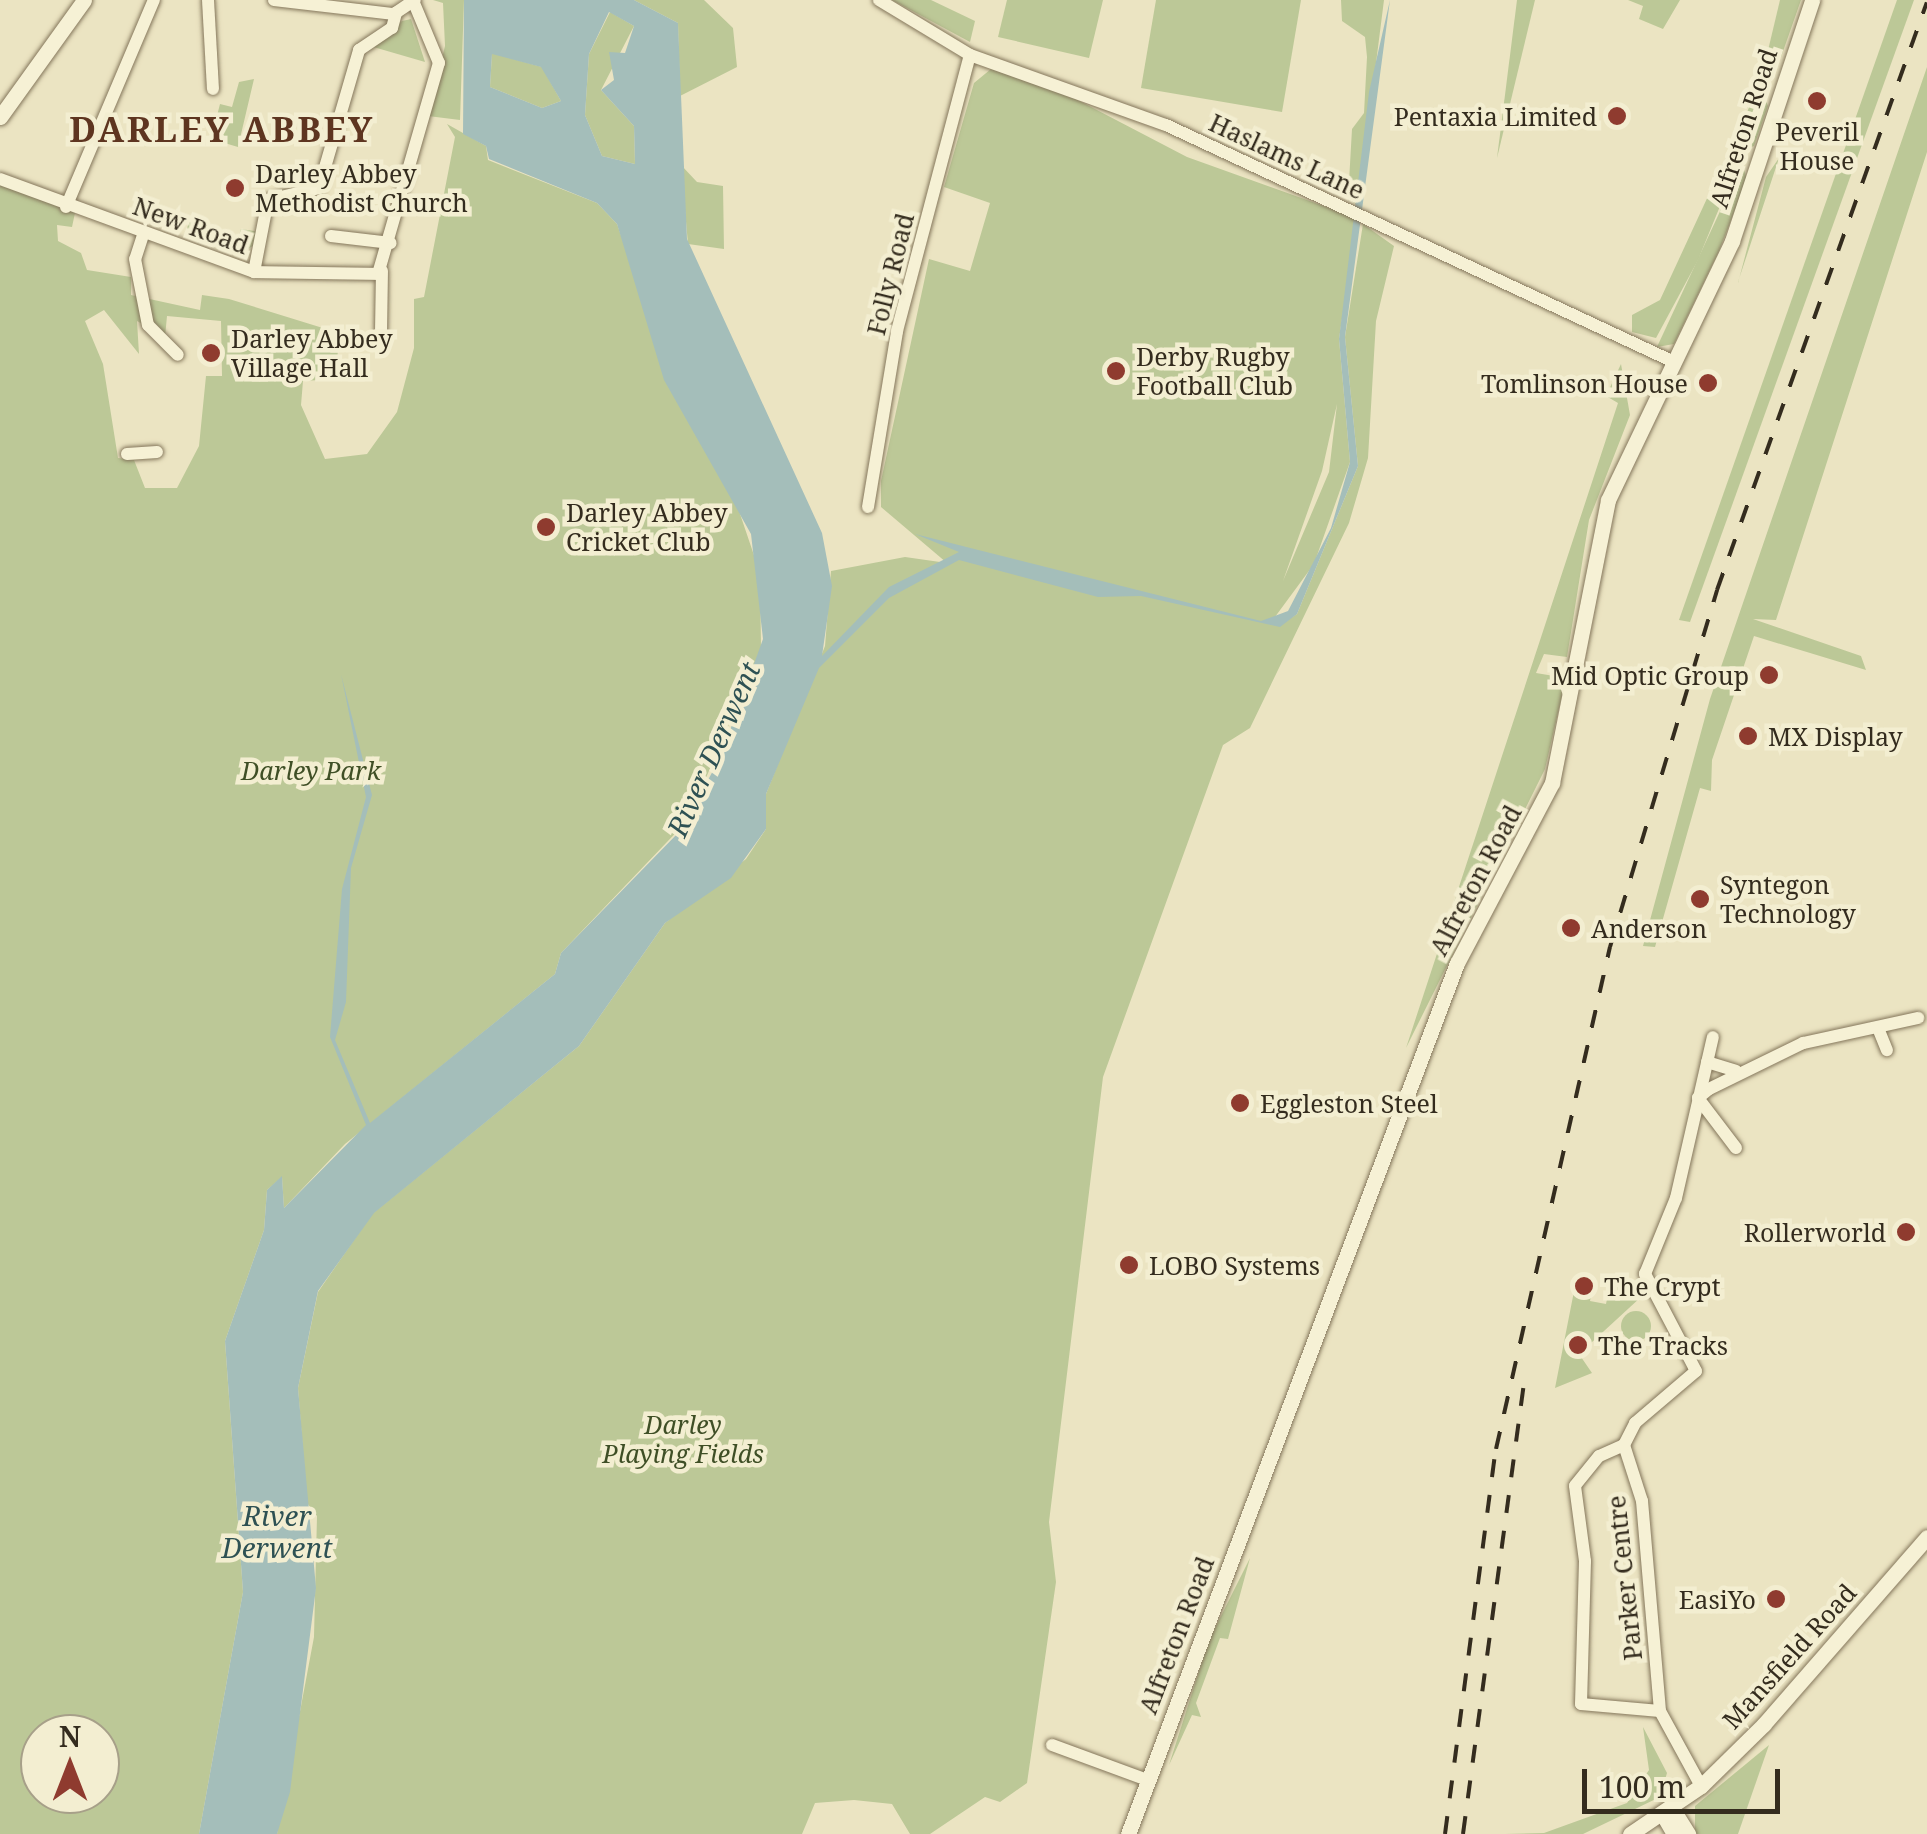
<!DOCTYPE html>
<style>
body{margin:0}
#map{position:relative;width:1927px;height:1834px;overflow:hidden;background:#ebe4c2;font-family:"Noto Serif",serif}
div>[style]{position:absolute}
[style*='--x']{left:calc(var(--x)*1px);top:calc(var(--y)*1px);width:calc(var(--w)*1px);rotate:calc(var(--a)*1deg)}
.green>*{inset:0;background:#bcc897}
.round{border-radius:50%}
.water>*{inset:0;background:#a4beba}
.roads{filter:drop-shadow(0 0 2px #84765b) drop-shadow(0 0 2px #84765b)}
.minor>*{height:12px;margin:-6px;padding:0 6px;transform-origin:6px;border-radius:6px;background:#f6f1d5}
.tertiary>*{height:15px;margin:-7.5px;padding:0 7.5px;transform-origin:7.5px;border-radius:7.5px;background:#f6f1d5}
.rail>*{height:4px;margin-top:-2px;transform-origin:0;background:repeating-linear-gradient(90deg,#342c1e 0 18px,transparent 0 36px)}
.dots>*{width:28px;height:28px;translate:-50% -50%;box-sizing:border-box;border:5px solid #f3eed1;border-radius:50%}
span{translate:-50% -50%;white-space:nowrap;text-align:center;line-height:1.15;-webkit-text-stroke:9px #f3eed1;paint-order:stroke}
.poi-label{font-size:25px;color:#342c1e}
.right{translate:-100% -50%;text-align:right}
.left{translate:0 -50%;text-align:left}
.street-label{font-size:25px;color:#342c1e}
.park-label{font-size:25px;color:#3f4f26;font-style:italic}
.water-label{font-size:28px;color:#2e5153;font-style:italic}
.district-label{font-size:35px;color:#5e3520;font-weight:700;letter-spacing:2.5px}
.north{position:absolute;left:20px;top:1714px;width:100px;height:100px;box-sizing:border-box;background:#f3eed1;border:2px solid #a7a089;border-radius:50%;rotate:0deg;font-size:28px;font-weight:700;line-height:40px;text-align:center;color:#342c1e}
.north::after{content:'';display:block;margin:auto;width:35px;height:45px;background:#8f3b2f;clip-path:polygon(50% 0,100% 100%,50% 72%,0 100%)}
.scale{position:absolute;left:1582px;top:1769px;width:198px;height:45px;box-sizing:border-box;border:5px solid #342c1e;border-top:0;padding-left:12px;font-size:30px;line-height:35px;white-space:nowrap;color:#342c1e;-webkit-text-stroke:8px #f3eed1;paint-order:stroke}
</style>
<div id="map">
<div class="green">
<i style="clip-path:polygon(433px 0,464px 0,460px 120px,428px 116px,445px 46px,443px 3px)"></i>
<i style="clip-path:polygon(634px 0,704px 0,733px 28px,737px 67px,680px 96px,678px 23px)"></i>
<i style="clip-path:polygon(892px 0,931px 0,975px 21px,970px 42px)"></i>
<i style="clip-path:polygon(1007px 0,1103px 0,1089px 58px,998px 37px)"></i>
<i style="clip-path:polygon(1156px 0,1301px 0,1282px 112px,1141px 88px)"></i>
<i style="clip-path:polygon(1341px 0,1384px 0,1358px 205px,1348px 199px,1352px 129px,1364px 113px,1367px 57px,1365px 37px,1342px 21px)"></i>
<i style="clip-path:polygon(1517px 0,1535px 0,1497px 158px)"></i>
<i style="clip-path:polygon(1628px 0,1680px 0,1663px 29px,1639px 19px,1643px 6px)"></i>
<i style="clip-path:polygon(1780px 0,1801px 0,1781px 57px,1765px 63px)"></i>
<i style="clip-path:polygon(1897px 0,1914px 0,1690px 622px,1679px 620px)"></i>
<i style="clip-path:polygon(610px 12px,634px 26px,601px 90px,634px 126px,635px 164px,602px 156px,585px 115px,589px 54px)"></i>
<i style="clip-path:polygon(411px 19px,425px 62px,370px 46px,402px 21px)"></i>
<i style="clip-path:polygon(492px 53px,542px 67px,561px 101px,542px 108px,490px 87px)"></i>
<i style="clip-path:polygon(1927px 67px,1927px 152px,1776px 620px,1753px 619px,1861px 656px,1866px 670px,1754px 636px,1712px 760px,1711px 791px,1700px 788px,1655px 947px,1643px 946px,1710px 699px)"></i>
<i style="clip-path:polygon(evenodd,991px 69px,1072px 97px,1187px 157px,1357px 218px,1339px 339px,1350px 462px,1314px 564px,1272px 621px,1280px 625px,1297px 614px,1358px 466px,1345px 337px,1363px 224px,1394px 246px,1376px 321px,1368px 458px,1349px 523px,1250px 728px,1223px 745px,1103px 1077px,1049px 1522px,1056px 1582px,1027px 1783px,1000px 1802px,985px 1797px,930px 1834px,910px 1834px,892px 1804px,854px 1800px,815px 1803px,802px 1834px,277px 1834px,314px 1637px,317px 1516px,307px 1503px,298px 1388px,318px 1292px,372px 1214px,579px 1046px,665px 923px,746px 859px,766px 829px,766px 794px,825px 646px,831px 571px,905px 557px,947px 563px,881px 507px,881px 481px,929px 259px,970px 271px,990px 203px,944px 187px,974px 83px,991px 69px,1337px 404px,1329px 472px,1283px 581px,1322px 471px,1337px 404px)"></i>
<i style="clip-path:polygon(254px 79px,238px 147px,211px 139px,220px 104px,232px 107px,239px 82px)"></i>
<i style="clip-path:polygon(1759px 86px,1768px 106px,1754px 146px,1743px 150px,1698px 260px,1656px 338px,1632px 332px,1632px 315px,1660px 300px)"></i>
<i style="clip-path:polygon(evenodd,447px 124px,486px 146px,488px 160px,597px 203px,617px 224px,672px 382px,738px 508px,760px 573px,761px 649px,688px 820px,561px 953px,555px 974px,345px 1144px,284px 1208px,282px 1177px,267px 1190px,264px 1230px,225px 1341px,243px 1592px,199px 1834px,0 1834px,0 181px,75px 213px,72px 227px,57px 225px,58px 241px,81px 253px,87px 270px,131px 277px,131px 295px,200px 310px,202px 295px,229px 299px,339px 333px,336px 379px,303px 381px,301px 405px,325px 459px,367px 454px,397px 412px,414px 348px,414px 299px,424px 297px,455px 137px,447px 124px,104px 310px,139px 354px,137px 321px,165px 337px,167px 316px,221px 321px,222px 376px,206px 376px,199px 446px,177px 488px,145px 488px,134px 460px,118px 458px,103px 364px,85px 321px,104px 310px,447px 124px,40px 1734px,100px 1734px,100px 1794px,40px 1794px,40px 1734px)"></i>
<i style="clip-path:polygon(1779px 158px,1738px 282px,1738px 283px,1766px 177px)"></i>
<i style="clip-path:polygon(1742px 164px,1747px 179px,1719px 251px,1674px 344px,1657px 347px)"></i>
<i style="clip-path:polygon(681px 165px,697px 182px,723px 186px,724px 249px,688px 244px)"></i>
<i style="clip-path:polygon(189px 222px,239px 237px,241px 229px,261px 232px,259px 242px,240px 254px,185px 235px)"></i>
<i style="clip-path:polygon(1621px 364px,1630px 415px,1589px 520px,1567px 657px,1544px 654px,1536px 673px,1566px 678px,1545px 769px,1406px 1048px,1618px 403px,1606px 396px)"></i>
<i style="clip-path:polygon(1577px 1276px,1594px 1280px,1590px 1301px,1606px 1304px,1610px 1284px,1641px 1297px,1579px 1354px,1592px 1373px,1555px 1388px)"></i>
<i class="round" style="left:1621px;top:1311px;width:30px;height:30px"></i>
<i style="clip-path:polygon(1250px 1558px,1228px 1639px,1220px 1638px,1196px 1703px,1201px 1717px,1192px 1715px,1169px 1765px,1209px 1640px)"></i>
<i style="clip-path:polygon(1643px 1727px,1667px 1773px,1660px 1797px,1583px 1834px,1505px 1834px,1544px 1833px,1627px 1803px,1649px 1770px)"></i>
<i style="clip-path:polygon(1769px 1745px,1738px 1834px,1695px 1834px,1695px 1806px)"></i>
</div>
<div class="water">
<i style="clip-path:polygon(evenodd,464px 0,634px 0,678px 23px,687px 239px,822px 533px,832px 586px,822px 656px,889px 587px,959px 552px,915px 534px,1261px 621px,1288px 611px,1331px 528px,1350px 462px,1339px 339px,1369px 92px,1390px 0,1345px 337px,1358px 466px,1297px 614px,1280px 627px,1141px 596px,1098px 597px,959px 560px,889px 598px,819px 668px,766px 794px,766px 829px,731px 878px,665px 923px,579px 1046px,374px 1213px,318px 1291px,298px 1388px,316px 1588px,290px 1792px,277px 1834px,199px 1834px,243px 1592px,225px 1341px,264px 1230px,267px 1190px,282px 1176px,284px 1208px,366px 1125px,330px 1037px,342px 889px,366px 797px,341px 674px,372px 795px,351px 868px,346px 1002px,335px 1040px,370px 1123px,555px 974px,561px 953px,680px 831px,720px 758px,763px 639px,751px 534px,664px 380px,617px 224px,597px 203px,489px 159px,486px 146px,463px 134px,464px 0,609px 12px,634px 26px,625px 53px,609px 52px,614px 80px,601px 90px,634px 126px,635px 164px,602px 156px,585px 115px,589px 54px,609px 12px,464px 0,492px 54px,541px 67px,561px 101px,542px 108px,490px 87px,492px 54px)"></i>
</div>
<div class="roads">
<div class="minor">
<i style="--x:208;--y:0;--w:89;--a:86.8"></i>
<i style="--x:274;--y:0;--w:121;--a:6.7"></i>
<i style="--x:394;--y:14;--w:25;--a:-34"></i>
<i style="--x:879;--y:0;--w:106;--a:31.1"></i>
<i style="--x:970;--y:55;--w:208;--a:19.7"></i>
<i style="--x:1166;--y:125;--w:561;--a:25.01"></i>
<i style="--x:0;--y:179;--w:270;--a:20.1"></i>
<i style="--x:254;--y:272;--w:124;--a:0.9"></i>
<i style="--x:378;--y:274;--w:220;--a:-73.9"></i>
<i style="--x:439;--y:63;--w:65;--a:-112.6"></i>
<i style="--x:66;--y:207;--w:225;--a:-67"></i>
<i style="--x:144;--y:232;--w:28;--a:108"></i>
<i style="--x:135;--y:259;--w:67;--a:78.9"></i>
<i style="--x:148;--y:325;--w:42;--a:45"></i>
<i style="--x:331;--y:236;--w:60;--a:6.7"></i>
<i style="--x:254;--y:272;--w:73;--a:-79"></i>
<i style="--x:268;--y:200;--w:52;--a:-13.2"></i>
<i style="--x:319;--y:188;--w:144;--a:-73.8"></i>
<i style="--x:359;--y:50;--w:40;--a:-34"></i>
<i style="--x:392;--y:28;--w:16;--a:-75"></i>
<i style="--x:381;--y:333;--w:62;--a:-89.1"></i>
<i style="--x:127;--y:454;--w:30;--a:-4"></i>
<i style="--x:868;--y:507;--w:178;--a:-80.6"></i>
<i style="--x:897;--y:331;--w:285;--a:-75.2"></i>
<i style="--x:1878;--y:1028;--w:24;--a:68"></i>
<i style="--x:1707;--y:1062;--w:30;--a:17"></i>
<i style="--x:1736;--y:1148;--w:63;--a:-127.2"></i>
<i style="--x:1698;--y:1098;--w:14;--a:-39"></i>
<i style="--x:1709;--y:1089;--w:105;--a:-26.1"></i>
<i style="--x:1803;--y:1043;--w:118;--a:-12.3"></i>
<i style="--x:1624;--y:1445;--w:27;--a:156"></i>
<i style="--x:1599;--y:1456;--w:38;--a:129"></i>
<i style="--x:1575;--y:1486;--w:76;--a:82.4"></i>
<i style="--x:1585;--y:1561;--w:143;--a:91.6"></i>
<i style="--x:1581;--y:1704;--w:79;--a:5.1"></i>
<i style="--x:1052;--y:1745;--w:101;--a:20.2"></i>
<i style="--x:1701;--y:1786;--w:85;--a:-118.7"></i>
<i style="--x:1660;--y:1711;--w:211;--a:-94.9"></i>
<i style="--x:1642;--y:1501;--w:59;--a:-107.8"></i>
<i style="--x:1624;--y:1445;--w:25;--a:-63"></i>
<i style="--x:1635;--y:1423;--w:80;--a:-40.4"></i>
<i style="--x:1696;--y:1371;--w:110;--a:-117.7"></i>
<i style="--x:1645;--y:1274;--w:82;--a:-67.8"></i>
<i style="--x:1676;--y:1198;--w:165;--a:-77.1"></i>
</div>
<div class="tertiary">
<i style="--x:0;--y:117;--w:144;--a:-54.3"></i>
<i style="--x:1672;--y:1808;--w:31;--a:58"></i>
<i style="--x:1663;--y:1815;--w:22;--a:60"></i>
<i style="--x:1128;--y:1834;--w:931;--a:-69.31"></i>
<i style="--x:1457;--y:963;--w:204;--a:-62.2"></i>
<i style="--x:1552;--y:783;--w:288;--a:-78.8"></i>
<i style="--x:1608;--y:500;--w:287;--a:-64.4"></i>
<i style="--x:1732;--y:241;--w:254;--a:-71.6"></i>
<i style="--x:1630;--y:1834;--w:86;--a:-34.1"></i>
<i style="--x:1701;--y:1786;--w:88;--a:-44.5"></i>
<i style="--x:1764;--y:1724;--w:248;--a:-48.9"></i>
</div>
</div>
<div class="rail">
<i style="--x:1445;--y:1834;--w:388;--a:-82.5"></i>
<i style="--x:1496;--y:1449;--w:515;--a:-77.21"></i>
<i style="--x:1610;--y:947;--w:373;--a:-73.3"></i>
<i style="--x:1717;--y:590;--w:624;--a:-70.35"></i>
<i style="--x:1463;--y:1834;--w:467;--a:-82.3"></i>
</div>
<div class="dots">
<i style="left:1817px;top:101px;background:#8f3b2f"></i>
<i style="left:1617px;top:116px;background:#8f3b2f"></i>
<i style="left:235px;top:188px;background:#8f3b2f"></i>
<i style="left:211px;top:353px;background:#8f3b2f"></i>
<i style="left:1116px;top:371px;background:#8f3b2f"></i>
<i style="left:1708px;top:383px;background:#8f3b2f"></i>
<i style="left:546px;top:527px;background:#8f3b2f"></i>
<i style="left:1769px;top:675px;background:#8f3b2f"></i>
<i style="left:1748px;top:736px;background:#8f3b2f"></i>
<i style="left:1700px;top:899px;background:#8f3b2f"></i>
<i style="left:1571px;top:928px;background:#8f3b2f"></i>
<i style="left:1240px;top:1103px;background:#8f3b2f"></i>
<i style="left:1906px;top:1232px;background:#8f3b2f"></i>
<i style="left:1129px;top:1265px;background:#8f3b2f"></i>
<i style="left:1584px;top:1286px;background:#8f3b2f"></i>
<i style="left:1578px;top:1345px;background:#8f3b2f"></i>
<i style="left:1776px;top:1599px;background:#8f3b2f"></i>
</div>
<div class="poi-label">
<span class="right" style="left:1597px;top:116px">Pentaxia Limited</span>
<span style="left:1817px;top:146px">Peveril<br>House</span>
<span class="left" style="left:255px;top:188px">Darley Abbey<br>Methodist Church</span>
<span class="left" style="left:231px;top:353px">Darley Abbey<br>Village Hall</span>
<span class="left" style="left:1136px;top:371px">Derby Rugby<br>Football Club</span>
<span class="right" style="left:1688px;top:383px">Tomlinson House</span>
<span class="left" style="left:566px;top:527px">Darley Abbey<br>Cricket Club</span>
<span class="right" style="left:1749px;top:675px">Mid Optic Group</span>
<span class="left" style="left:1768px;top:736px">MX Display</span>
<span class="left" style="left:1720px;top:899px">Syntegon<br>Technology</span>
<span class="left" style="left:1591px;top:928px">Anderson</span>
<span class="left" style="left:1260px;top:1103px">Eggleston Steel</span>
<span class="right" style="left:1886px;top:1232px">Rollerworld</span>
<span class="left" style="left:1149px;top:1265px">LOBO Systems</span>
<span class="left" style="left:1604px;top:1286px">The Crypt</span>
<span class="left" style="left:1598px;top:1345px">The Tracks</span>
<span class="right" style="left:1756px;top:1599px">EasiYo</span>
</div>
<div class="street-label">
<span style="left:1743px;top:128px;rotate:-72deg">Alfreton Road</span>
<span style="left:1287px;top:156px;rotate:25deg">Haslams Lane</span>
<span style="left:191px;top:225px;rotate:20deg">New Road</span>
<span style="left:890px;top:274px;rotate:-76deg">Folly Road</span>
<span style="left:1475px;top:880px;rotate:-62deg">Alfreton Road</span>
<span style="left:1624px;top:1578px;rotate:-96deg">Parker Centre</span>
<span style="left:1176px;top:1635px;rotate:-69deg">Alfreton Road</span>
<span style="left:1789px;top:1656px;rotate:-48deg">Mansfield Road</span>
</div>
<div class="park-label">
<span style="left:311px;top:770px">Darley Park</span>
<span style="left:683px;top:1439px">Darley<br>Playing Fields</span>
</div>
<div class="water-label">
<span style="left:713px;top:749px;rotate:-66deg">River Derwent</span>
<span style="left:277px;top:1531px">River<br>Derwent</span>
</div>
<div class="district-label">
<span style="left:222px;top:129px">DARLEY ABBEY</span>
</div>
<div class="north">N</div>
<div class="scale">100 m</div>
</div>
